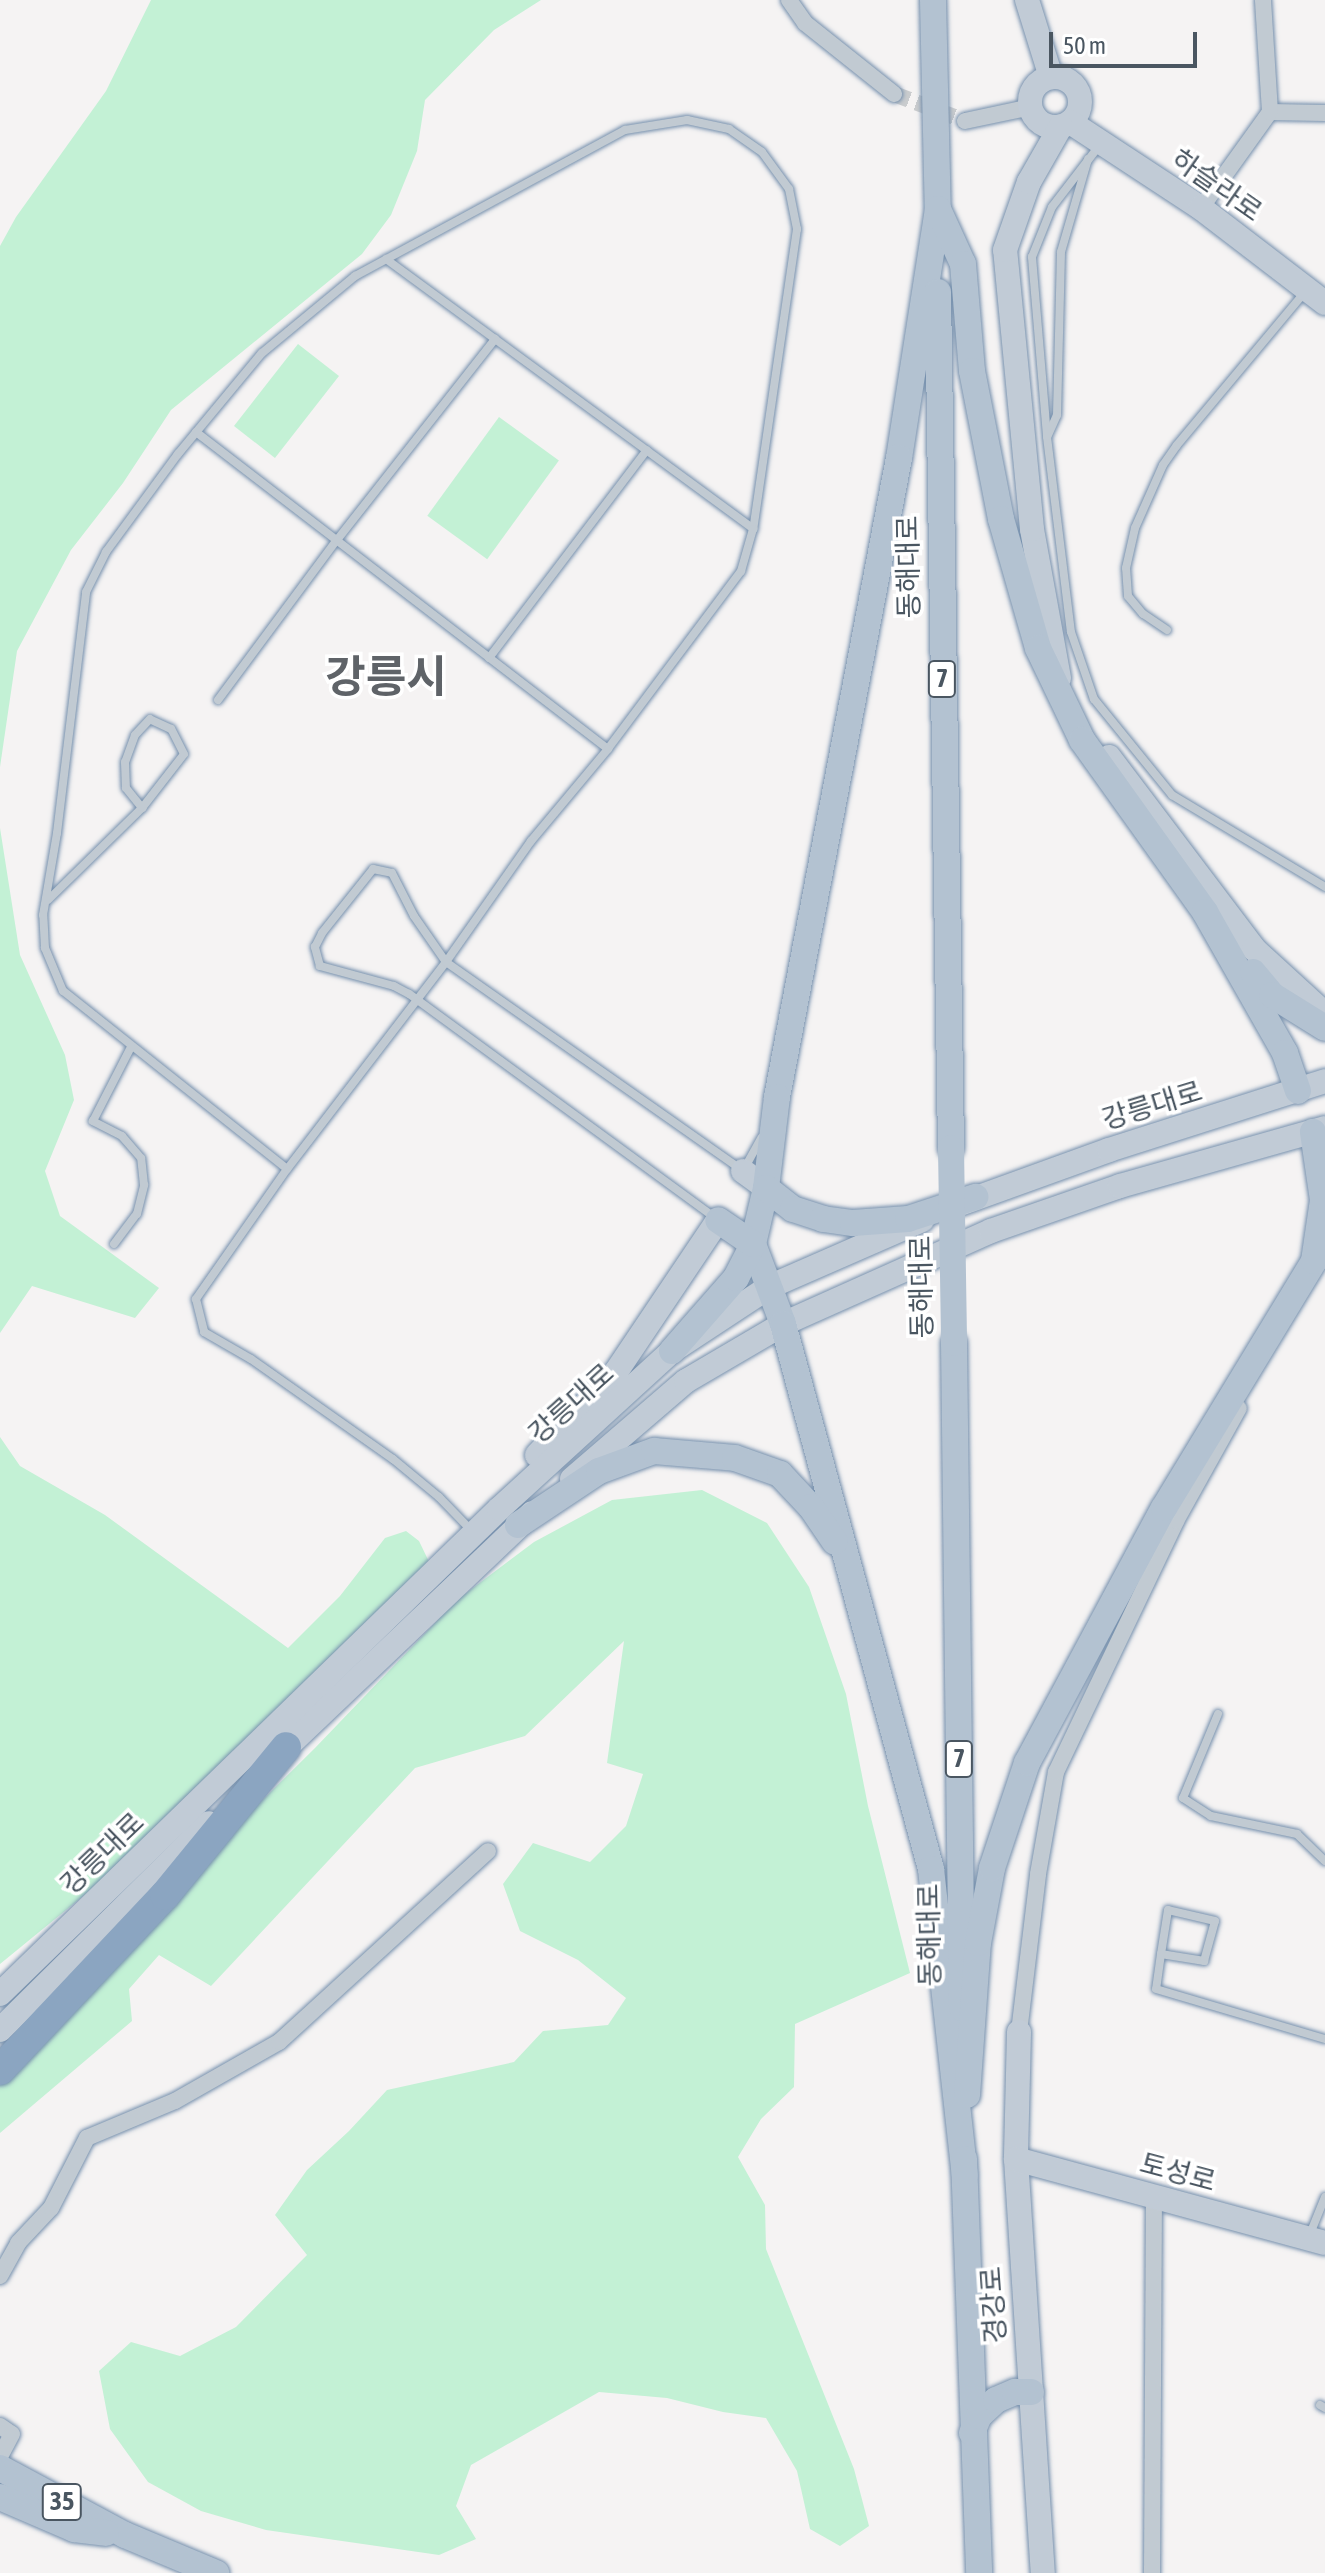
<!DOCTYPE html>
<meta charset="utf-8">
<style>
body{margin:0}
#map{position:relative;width:1325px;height:2573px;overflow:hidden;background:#f5f3f3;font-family:"Asap Condensed","Noto Sans KR",sans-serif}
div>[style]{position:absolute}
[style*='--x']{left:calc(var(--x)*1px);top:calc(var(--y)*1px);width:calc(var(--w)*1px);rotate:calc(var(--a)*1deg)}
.green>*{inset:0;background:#c3f1d5;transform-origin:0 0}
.street-tunnel>*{height:16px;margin-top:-8px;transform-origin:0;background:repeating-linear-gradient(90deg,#caccce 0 16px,transparent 0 24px)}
.roads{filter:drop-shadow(0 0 2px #7690ad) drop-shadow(0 0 2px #7690ad)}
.lane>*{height:8px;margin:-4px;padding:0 4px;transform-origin:4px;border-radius:4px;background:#c1cad2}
.street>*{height:16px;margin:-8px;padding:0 8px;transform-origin:8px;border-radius:8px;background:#c1cad2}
.secondary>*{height:24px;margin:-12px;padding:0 12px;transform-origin:12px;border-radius:12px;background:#c1cbd6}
.secondary>.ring{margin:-12px;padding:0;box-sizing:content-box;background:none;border:24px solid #c1cbd6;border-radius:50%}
.primary>*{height:26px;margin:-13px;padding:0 13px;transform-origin:13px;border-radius:13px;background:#b3c2d1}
.highway>*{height:30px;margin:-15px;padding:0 15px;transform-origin:15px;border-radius:15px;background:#8ba5c1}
.primary-bridge>*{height:26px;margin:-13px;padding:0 13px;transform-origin:13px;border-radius:13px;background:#b3c2d1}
span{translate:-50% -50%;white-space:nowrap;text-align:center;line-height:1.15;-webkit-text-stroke:7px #fff;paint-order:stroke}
.shield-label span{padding:2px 6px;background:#fff;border:2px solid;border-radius:6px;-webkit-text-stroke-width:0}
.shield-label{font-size:26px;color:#4a5661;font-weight:700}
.street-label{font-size:28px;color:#4a5661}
.town-label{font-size:44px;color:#5f6368;font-weight:700}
.scale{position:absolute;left:1049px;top:32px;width:148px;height:36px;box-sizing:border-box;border:4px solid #4a5661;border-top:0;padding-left:10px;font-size:24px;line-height:28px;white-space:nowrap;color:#4a5661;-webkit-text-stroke:6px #fff;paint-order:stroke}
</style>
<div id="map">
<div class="green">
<i style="clip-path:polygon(151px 0,541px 0,494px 30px,425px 100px,417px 151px,391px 215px,362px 254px,171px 410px,123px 483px,71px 550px,17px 651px,0 767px,0 246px,16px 217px,106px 91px)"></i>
<i style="left:298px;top:344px;width:52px;height:104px;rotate:38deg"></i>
<i style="left:499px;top:417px;width:74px;height:122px;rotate:36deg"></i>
<i style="clip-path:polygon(0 828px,20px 955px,65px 1055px,74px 1100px,45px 1171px,60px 1216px,159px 1288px,135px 1318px,32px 1286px,0 1333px)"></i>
<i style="clip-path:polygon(0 1437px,20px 1466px,105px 1515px,288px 1648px,340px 1596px,385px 1538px,406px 1531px,419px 1541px,434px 1572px,147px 1844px,0 1964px)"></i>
<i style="clip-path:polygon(702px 1490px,767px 1523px,809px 1587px,846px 1694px,868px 1806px,910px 1973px,795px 2024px,794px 2087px,761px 2119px,738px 2157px,765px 2205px,766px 2249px,854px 2469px,869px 2526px,840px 2546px,810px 2529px,797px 2471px,766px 2418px,723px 2412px,667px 2398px,599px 2392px,471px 2465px,456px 2506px,476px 2539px,439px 2555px,266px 2530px,201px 2511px,148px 2482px,110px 2429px,99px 2371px,131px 2342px,180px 2356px,236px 2327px,307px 2255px,275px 2215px,307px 2170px,349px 2131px,387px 2090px,514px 2062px,543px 2031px,608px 2025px,626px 1998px,578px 1960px,520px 1931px,503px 1884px,533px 1843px,590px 1862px,626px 1826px,643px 1774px,607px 1763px,624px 1641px,525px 1736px,415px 1768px,211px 1986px,159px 1955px,129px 1989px,132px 2021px,0 2133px,0 2080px,91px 1970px,315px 1748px,457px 1600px,534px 1542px,612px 1500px)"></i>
</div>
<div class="street-tunnel">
<i style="--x:894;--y:94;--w:76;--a:20.8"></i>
</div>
<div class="roads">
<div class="lane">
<i style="--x:1088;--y:159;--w:97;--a:106.2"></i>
<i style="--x:1061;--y:252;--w:163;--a:91.4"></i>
<i style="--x:1057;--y:415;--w:24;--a:114"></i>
<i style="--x:1047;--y:437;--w:196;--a:83"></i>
<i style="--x:1071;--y:632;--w:71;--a:71.1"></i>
<i style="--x:1094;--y:699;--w:124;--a:50.9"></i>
<i style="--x:1172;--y:795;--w:179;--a:31"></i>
<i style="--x:386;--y:259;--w:456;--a:36.3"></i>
<i style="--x:196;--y:432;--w:520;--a:37.58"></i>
<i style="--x:1047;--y:436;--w:180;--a:-94.8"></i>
<i style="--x:1032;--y:257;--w:54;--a:-68.2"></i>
<i style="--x:1052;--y:207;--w:77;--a:-52.4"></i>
<i style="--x:1167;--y:630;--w:29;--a:-146"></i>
<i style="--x:1143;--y:614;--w:23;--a:-130"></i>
<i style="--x:1128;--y:596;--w:28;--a:-94"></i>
<i style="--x:1126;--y:568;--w:41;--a:-77.3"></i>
<i style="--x:1135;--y:528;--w:69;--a:-66"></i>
<i style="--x:1163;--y:465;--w:24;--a:-55"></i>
<i style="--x:1177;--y:445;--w:198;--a:-50.1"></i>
<i style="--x:489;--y:658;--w:261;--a:-52.8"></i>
<i style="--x:218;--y:700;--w:199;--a:-53.4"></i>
<i style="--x:337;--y:540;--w:256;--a:-51.8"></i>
<i style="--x:48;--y:900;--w:132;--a:-44.4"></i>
<i style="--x:142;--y:808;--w:68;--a:-52.1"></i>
<i style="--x:184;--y:754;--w:28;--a:-117"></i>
<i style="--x:171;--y:729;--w:23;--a:-155"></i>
<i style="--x:150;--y:719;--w:22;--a:133"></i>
<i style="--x:135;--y:735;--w:29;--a:110"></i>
<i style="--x:125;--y:762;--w:26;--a:88"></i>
<i style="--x:126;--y:788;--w:26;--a:51"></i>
<i style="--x:287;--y:1169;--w:286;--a:-141.5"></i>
<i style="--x:63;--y:991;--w:47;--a:-112.7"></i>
<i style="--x:45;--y:948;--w:33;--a:-93"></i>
<i style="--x:43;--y:915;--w:83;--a:-80.3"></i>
<i style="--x:57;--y:833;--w:243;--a:-83.1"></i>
<i style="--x:86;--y:592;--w:45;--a:-63.4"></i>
<i style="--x:106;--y:552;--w:122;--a:-53.7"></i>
<i style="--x:178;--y:454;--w:131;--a:-50.3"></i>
<i style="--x:262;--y:353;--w:121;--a:-39.6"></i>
<i style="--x:355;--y:276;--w:307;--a:-28.4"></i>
<i style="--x:625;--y:130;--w:63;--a:-9.2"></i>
<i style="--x:687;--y:120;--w:43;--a:12.1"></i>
<i style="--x:729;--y:129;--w:40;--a:34.9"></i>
<i style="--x:762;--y:152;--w:46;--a:53.9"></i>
<i style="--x:789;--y:189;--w:41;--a:78.7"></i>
<i style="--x:797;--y:229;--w:303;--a:98.3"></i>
<i style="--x:753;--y:529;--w:44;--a:105.9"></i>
<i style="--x:741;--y:571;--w:222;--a:126.8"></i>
<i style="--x:608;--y:749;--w:120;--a:129.9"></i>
<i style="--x:531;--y:841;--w:148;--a:125.1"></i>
<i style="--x:446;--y:962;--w:261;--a:127.5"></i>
<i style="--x:287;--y:1169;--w:159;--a:125"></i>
<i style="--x:196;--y:1299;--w:34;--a:76"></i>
<i style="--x:204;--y:1332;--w:54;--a:29.9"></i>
<i style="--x:251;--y:1359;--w:174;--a:35.2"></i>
<i style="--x:393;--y:1459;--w:60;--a:39.6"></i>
<i style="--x:439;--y:1497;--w:46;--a:45.9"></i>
<i style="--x:714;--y:1217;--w:378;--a:-143.8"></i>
<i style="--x:409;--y:994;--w:17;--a:-152"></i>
<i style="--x:394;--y:986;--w:77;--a:-164.9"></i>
<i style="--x:320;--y:966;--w:20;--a:-105"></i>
<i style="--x:315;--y:947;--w:16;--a:-63"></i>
<i style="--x:322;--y:933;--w:82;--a:-51.4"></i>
<i style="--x:373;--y:869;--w:19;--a:12"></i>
<i style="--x:392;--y:873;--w:48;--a:62.9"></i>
<i style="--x:414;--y:916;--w:56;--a:55.2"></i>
<i style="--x:446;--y:962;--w:363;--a:35.1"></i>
<i style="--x:743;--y:1171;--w:38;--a:-61"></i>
<i style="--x:114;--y:1244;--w:38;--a:-53"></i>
<i style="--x:137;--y:1214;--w:30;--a:-76"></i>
<i style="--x:144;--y:1185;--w:27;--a:-96"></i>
<i style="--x:141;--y:1158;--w:29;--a:-131"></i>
<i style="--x:122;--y:1136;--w:33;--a:-153"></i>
<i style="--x:93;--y:1121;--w:83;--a:-62.8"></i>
<i style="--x:1218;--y:1714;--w:91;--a:112.6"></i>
<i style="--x:1183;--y:1798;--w:33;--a:33"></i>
<i style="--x:1211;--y:1816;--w:88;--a:11.8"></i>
<i style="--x:1297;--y:1834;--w:39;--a:44"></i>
<i style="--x:1161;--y:1954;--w:44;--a:9.2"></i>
<i style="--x:1204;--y:1961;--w:41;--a:-74.6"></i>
<i style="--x:1215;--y:1921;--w:48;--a:-166.8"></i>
<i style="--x:1168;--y:1910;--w:45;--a:99"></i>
<i style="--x:1161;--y:1954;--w:35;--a:98"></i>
<i style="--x:1156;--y:1989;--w:176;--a:16.5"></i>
<i style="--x:1310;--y:2234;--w:40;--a:-68"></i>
<i style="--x:1320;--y:2405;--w:6;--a:31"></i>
</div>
<div class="street">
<i style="--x:789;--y:0;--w:28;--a:55"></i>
<i style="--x:805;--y:23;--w:114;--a:38.6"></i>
<i style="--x:1270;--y:112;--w:55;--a:1"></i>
<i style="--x:965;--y:121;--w:67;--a:-12"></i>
<i style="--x:1201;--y:208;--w:118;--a:-54.3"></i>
<i style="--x:1270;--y:112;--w:112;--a:-93.6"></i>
<i style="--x:1019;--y:2032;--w:159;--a:-83.1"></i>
<i style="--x:1038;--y:1874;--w:104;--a:-80"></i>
<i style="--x:1056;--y:1772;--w:278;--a:-64.4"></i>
<i style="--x:1176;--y:1521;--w:129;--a:-60.9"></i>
<i style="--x:0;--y:2276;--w:38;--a:-61"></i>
<i style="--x:18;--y:2243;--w:48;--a:-46.7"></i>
<i style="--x:51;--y:2208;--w:79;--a:-62.8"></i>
<i style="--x:87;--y:2138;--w:95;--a:-22.8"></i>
<i style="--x:175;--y:2101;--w:120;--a:-29.6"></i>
<i style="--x:279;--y:2042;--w:283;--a:-42.4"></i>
<i style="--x:0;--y:2426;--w:14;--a:34"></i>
<i style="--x:12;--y:2434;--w:26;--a:118"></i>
<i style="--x:1152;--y:2573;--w:376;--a:-89.7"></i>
</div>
<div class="secondary">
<i style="--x:1027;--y:0;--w:81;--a:72.7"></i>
<i class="ring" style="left:1030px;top:77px;width:26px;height:26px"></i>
<i style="--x:1070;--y:122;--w:157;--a:33.3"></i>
<i style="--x:1201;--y:208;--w:156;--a:37.5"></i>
<i style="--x:1059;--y:678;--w:151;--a:-100.3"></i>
<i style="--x:1032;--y:529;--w:280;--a:-95.5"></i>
<i style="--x:1005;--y:250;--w:72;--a:-70.6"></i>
<i style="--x:1029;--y:182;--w:64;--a:-60.3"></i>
<i style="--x:1109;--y:757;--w:241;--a:52.9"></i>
<i style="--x:1254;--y:949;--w:96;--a:42.5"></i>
<i style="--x:743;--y:1171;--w:29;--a:36"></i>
<i style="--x:960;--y:1204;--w:158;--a:-19.9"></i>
<i style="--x:1109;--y:1150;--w:227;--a:-17.7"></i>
<i style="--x:537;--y:1455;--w:115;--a:-46.4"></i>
<i style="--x:616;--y:1372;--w:183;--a:-56.1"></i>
<i style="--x:572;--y:1479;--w:150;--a:-40.7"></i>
<i style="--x:686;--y:1381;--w:113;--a:-30.4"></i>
<i style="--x:783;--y:1324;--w:228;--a:-24.1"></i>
<i style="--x:991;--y:1231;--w:137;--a:-19.2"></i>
<i style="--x:1120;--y:1186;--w:213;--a:-15.8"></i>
<i style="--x:275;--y:1758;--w:355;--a:-43.6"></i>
<i style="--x:0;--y:1994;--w:696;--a:-44.18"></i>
<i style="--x:499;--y:1509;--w:234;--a:-42.4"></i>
<i style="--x:672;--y:1351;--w:116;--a:-33.4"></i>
<i style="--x:769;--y:1287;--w:167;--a:-23.6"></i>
<i style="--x:0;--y:2030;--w:294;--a:-44.7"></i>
<i style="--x:1019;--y:2032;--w:127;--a:91.4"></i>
<i style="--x:1016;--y:2159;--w:415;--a:86.3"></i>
<i style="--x:1016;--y:2159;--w:320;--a:15.2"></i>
</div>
<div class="primary">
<i style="--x:933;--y:0;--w:224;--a:88.7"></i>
<i style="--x:938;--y:209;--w:252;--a:98.9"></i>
<i style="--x:899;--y:458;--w:651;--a:100.81"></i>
<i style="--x:777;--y:1097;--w:92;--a:96.9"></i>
<i style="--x:766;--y:1188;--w:57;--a:103.1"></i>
<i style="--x:753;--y:1244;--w:85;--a:69.4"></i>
<i style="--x:783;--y:1324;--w:565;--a:74.81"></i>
<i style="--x:931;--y:1869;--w:308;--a:83.7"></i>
<i style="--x:938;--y:209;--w:60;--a:65.6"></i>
<i style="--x:963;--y:264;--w:107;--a:85.2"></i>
<i style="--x:972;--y:371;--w:151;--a:78.9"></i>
<i style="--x:1001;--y:519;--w:134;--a:74"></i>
<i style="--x:1038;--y:648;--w:102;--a:64.4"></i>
<i style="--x:1082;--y:740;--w:211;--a:54.4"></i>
<i style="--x:1205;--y:912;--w:162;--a:60.4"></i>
<i style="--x:1285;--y:1053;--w:40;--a:71.1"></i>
<i style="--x:938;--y:292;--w:856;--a:89.13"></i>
<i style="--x:1253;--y:972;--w:30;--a:50"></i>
<i style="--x:1272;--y:995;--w:62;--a:31.9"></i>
<i style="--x:766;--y:1188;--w:34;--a:38"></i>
<i style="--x:793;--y:1209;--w:32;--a:18"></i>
<i style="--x:823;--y:1219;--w:30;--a:8"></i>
<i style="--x:853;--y:1223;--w:55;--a:-4.2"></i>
<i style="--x:908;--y:1219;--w:71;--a:-18.2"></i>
<i style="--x:954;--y:1343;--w:665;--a:89.31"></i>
<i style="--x:672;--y:1351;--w:97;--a:-48.8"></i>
<i style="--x:736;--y:1278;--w:38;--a:-63"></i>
<i style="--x:753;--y:1244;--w:42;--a:-145.6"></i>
<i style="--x:518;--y:1525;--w:97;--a:-33.7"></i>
<i style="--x:599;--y:1471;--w:59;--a:-20"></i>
<i style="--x:654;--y:1451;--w:81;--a:4.9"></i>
<i style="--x:735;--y:1458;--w:48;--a:19.6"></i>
<i style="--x:780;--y:1474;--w:45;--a:46.8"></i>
<i style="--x:811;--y:1507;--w:42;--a:55.6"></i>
<i style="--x:967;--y:2095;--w:152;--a:-85.9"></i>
<i style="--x:978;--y:1943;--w:76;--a:-79.4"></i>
<i style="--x:992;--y:1868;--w:111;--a:-71.6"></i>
<i style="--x:1027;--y:1763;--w:289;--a:-61.8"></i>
<i style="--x:1164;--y:1508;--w:289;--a:-58.7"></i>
<i style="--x:1314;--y:1261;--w:62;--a:-81.6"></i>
<i style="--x:1323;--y:1200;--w:69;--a:-98.4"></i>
<i style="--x:964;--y:2159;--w:414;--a:87.9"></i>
<i style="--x:972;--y:2433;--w:18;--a:-68"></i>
<i style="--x:979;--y:2416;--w:23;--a:-43"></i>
<i style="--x:996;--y:2400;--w:21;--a:-23"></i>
<i style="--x:1015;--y:2392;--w:16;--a:0"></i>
<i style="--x:0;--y:2468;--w:142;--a:28.2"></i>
<i style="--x:125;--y:2535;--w:99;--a:22.7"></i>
<i style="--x:0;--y:2497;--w:81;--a:23.4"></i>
<i style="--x:74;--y:2529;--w:32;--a:7"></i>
</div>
<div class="highway">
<i style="--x:0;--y:2070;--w:241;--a:-46.7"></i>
<i style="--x:165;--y:1895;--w:191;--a:-50.7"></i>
</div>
</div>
<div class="primary-bridge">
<i style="--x:951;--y:1148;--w:195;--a:89.1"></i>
</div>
<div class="shield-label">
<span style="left:942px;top:679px">7</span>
<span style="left:959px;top:1759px">7</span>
<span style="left:62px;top:2502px">35</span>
</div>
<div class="street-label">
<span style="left:1217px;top:185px;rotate:35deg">하슬라로</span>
<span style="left:908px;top:567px;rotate:-91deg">동해대로</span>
<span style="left:1152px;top:1105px;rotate:-17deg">강릉대로</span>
<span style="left:921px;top:1287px;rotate:-91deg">동해대로</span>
<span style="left:571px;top:1403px;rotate:-42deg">강릉대로</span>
<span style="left:102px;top:1853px;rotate:-44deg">강릉대로</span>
<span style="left:929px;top:1935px;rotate:-91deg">동해대로</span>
<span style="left:1178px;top:2172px;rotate:15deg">토성로</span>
<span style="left:993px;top:2305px;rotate:-94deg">경강로</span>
</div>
<div class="town-label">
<span style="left:386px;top:676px">강릉시</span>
</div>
<div class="scale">50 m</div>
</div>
